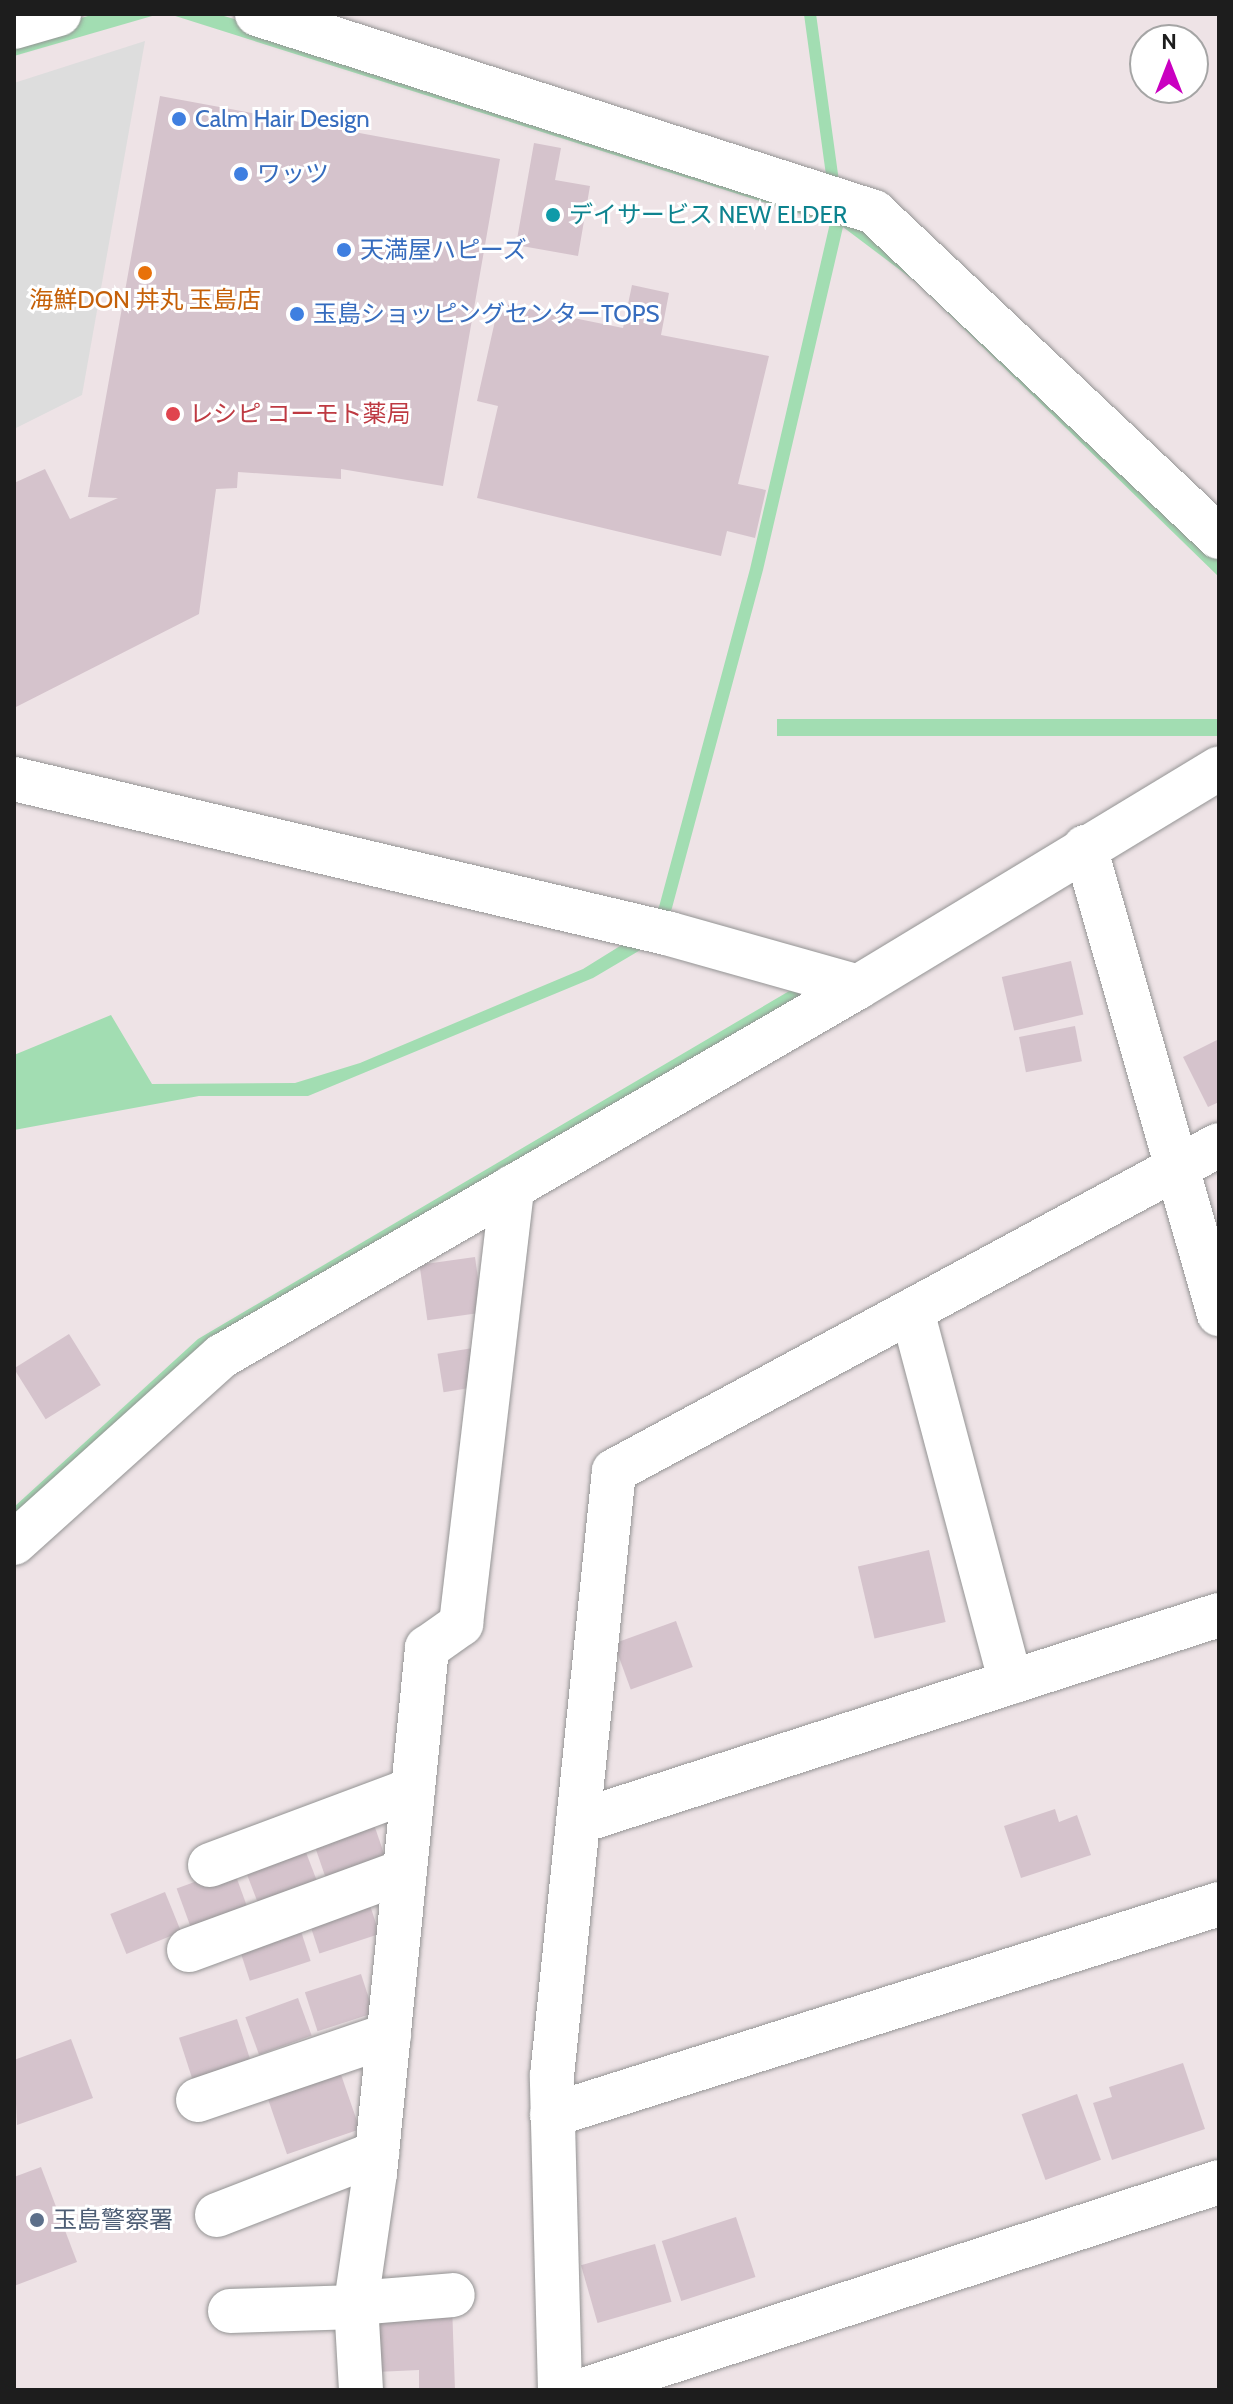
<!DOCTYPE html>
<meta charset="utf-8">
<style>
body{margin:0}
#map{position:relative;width:1233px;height:2404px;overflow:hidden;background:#eee3e6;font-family:Cabin,"Noto Sans JP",sans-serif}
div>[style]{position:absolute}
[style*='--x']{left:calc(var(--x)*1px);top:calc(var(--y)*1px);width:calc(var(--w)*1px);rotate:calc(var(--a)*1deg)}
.parking>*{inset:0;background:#ddd}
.water>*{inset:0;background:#a2ddb2;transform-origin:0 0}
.stream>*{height:12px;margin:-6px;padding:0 6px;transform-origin:6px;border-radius:6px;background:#a2ddb2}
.building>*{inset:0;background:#d5c3cc;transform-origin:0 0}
.roads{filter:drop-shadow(0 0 2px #949494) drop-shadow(0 0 2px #949494)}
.minor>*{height:44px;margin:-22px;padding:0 22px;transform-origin:22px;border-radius:22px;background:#fff}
.tertiary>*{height:44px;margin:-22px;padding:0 22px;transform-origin:22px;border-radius:22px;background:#fff}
.dots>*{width:22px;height:22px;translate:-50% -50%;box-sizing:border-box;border:4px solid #fff;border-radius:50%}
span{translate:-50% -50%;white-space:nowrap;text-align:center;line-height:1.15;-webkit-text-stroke:6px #fff;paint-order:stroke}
.shop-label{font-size:24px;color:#366cbe}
.left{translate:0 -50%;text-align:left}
.culture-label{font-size:24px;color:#0d838f}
.food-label{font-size:24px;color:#c56008}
.health-label{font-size:24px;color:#be3a42}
.service-label{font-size:24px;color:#4e5e75}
.frame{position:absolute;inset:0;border:16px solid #1d1d1d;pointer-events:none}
.north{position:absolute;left:1129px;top:24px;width:80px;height:80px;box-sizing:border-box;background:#fff;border:2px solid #a5a5a5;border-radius:50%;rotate:0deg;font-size:22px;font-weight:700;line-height:32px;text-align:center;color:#1d1d1d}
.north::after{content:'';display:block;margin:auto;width:28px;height:36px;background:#ca00c1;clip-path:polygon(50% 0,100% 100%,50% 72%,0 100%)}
</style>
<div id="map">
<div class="parking">
<i style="clip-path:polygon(145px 41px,82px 395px,14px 429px,14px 83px)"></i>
</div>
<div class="water">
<i style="clip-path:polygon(95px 14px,159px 14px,14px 56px,14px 37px)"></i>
<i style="clip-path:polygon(169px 14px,217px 14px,351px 53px,867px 223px,1219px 552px,1219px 577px,916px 282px,843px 227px,763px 570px,672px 908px,659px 939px,593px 978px,308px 1096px,199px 1096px,14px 1130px,14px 1055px,111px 1015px,152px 1084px,295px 1083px,360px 1063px,583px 969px,641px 933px,659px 907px,750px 569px,830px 223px)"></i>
<i style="left:1219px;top:719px;width:17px;height:442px;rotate:90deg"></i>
<i style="clip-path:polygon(808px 980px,808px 1000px,209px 1350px,14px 1529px,14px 1507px,198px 1339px)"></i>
</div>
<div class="stream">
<i style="--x:810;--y:14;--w:177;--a:82.2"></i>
</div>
<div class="building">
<i style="clip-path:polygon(160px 96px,500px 159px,443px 486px,341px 469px,341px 479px,238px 472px,237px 488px,216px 489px,199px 614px,14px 708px,14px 483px,45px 469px,70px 519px,118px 498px,88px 497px)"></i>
<i style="clip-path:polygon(534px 143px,561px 148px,555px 180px,590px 186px,578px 256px,516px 245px)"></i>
<i style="clip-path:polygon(632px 285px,669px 293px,661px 335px,769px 356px,738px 484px,766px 490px,755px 538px,727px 531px,721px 556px,477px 498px,498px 406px,477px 401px,499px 303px,623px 328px)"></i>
<i style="left:1071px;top:961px;width:55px;height:71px;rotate:77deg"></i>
<i style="left:1075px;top:1026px;width:36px;height:57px;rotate:79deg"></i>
<i style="clip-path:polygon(1219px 1039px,1219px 1102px,1208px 1107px,1183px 1057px)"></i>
<i style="left:475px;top:1257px;width:56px;height:56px;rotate:82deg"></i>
<i style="left:69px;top:1334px;width:60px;height:65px;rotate:58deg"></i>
<i style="left:473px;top:1348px;width:39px;height:36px;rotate:81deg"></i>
<i style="left:929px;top:1550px;width:74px;height:73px;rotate:77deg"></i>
<i style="left:676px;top:1621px;width:49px;height:66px;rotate:70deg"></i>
<i style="clip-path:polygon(1055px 1809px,1059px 1822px,1077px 1815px,1091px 1855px,1021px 1878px,1004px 1826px)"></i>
<i style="left:370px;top:1813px;width:46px;height:63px;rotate:71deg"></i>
<i style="left:302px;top:1842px;width:42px;height:63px;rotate:69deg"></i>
<i style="left:233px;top:1868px;width:44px;height:60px;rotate:70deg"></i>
<i style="left:165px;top:1892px;width:43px;height:59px;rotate:68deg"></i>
<i style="left:367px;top:1896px;width:40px;height:63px;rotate:72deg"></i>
<i style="left:298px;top:1922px;width:41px;height:64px;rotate:72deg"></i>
<i style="left:361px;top:1974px;width:41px;height:59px;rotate:72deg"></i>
<i style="left:298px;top:1998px;width:40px;height:56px;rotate:70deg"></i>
<i style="left:237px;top:2019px;width:44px;height:61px;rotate:72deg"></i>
<i style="clip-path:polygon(71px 2039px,93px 2098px,17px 2125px,14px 2060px)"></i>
<i style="left:337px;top:2063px;width:70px;height:77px;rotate:71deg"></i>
<i style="clip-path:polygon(1183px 2063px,1205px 2129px,1112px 2160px,1093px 2103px,1112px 2097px,1109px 2087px)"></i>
<i style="left:1077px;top:2094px;width:70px;height:59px;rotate:70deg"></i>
<i style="clip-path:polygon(41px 2167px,77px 2262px,14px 2286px,14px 2177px)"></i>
<i style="left:736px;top:2217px;width:63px;height:78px;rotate:72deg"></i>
<i style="left:655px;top:2244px;width:60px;height:77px;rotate:74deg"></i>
<i style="clip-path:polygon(452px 2305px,455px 2390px,419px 2390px,419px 2370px,376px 2372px,374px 2307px)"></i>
</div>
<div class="roads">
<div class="minor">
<i style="--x:257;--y:14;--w:648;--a:17.79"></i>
<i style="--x:874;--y:212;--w:474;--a:43.3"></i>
<i style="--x:14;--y:27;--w:47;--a:-16.1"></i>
<i style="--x:14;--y:779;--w:674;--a:13.29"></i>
<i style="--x:670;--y:934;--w:195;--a:15.7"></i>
<i style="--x:912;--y:1311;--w:384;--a:75.1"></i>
<i style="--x:14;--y:1543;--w:280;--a:-42"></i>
<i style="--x:222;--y:1356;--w:735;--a:-30.12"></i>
<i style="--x:858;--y:987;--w:422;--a:-31.2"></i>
<i style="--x:578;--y:1822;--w:674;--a:-17.9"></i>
<i style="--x:210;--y:1865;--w:217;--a:-20.5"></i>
<i style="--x:189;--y:1950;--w:230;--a:-20.1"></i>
<i style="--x:198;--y:2100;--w:202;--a:-18.8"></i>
<i style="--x:552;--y:2115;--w:700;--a:-17.55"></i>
<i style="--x:217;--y:2215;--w:172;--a:-21.2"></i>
<i style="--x:356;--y:2303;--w:97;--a:-4.7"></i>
<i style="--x:230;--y:2311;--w:127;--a:-1.8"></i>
<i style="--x:361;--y:2390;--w:87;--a:-93.3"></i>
<i style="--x:356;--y:2303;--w:131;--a:-81.7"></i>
<i style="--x:375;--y:2173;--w:528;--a:-84.34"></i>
<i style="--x:427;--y:1648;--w:42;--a:-35.2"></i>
<i style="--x:461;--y:1624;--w:440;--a:-83.3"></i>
<i style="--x:560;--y:2390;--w:314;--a:-91.5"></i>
<i style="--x:552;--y:2076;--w:608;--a:-84.15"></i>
<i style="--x:614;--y:1471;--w:687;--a:-28.32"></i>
<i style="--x:584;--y:2390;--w:668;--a:-18.14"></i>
</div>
<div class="tertiary">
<i style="--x:1085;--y:847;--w:486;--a:74"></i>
</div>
</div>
<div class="dots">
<i style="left:179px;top:119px;background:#3f7fe0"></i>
<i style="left:241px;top:174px;background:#3f7fe0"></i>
<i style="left:553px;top:215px;background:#0f9aa8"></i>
<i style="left:344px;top:250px;background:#3f7fe0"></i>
<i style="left:145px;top:273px;background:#e8710a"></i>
<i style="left:297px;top:314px;background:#3f7fe0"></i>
<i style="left:173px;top:414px;background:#e0444e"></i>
<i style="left:37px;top:2220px;background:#5c6f8a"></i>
</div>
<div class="shop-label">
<span class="left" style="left:195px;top:119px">Calm Hair Design</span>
<span class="left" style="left:257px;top:174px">ワッツ</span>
<span class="left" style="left:360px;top:250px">天満屋ハピーズ</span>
<span class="left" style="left:313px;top:314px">玉島ショッピングセンターTOPS</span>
</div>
<div class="culture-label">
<span class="left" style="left:569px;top:215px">デイサービス NEW ELDER</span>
</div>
<div class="food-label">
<span style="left:145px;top:300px">海鮮DON 丼丸 玉島店</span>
</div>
<div class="health-label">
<span class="left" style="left:189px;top:414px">レシピ コーモト薬局</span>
</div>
<div class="service-label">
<span class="left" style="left:53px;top:2220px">玉島警察署</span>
</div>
<div class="frame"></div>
<div class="north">N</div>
</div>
